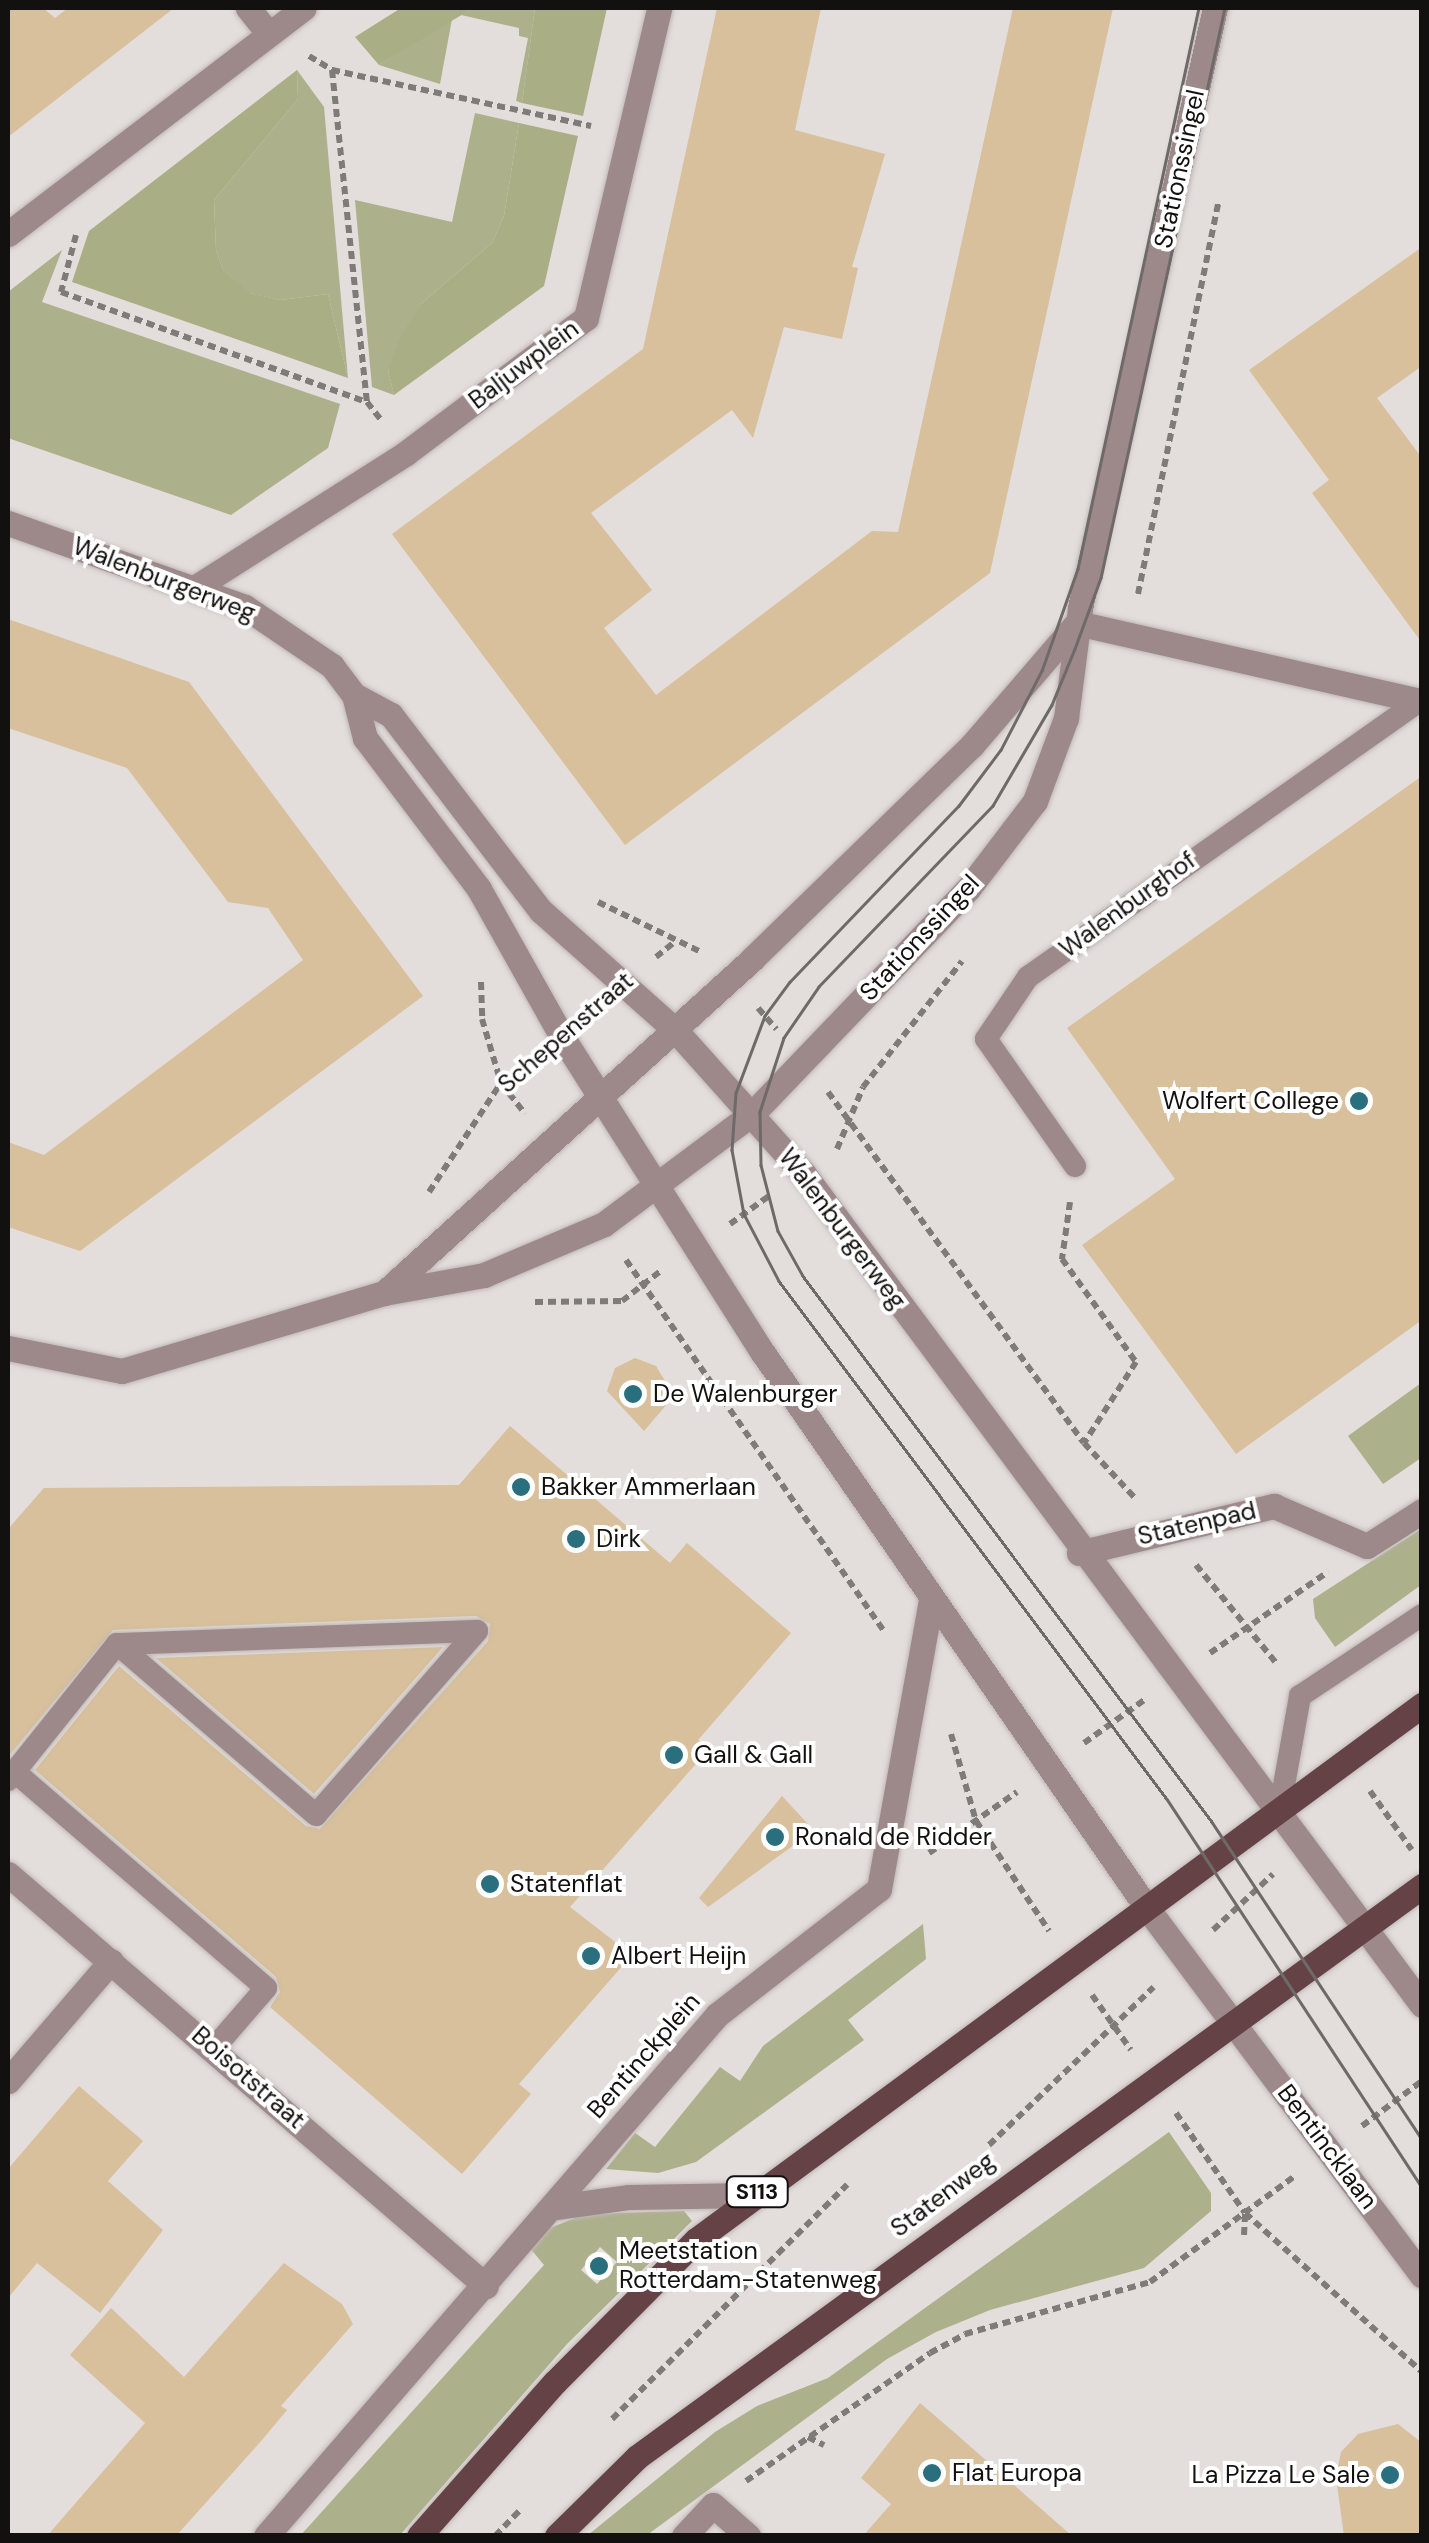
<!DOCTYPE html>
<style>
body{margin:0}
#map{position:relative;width:1429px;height:2543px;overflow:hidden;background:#e3dddb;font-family:"DM Sans",sans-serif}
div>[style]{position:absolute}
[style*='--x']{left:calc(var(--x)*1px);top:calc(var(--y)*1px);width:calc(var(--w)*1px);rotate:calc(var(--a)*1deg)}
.green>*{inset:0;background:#acb08b}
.forest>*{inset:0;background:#a9ae85}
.building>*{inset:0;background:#d7c09b}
.path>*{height:6px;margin-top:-3px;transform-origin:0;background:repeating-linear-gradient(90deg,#7f7b79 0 8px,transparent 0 13px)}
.roads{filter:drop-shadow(0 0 2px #beb8b6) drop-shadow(0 0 2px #beb8b6)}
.service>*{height:22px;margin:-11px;padding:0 11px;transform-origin:11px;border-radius:11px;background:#9d888a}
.minor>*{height:25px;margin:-12.5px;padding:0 12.5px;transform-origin:12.5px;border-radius:12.5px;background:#9d888a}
.tertiary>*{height:25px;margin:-12.5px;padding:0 12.5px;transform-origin:12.5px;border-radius:12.5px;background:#9d888a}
.primary>*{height:25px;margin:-12.5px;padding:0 12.5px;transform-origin:12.5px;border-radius:12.5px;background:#654246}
.tram>*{height:2.5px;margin:-1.25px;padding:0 1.25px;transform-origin:1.25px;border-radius:1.25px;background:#6e6a68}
.dots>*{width:28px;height:28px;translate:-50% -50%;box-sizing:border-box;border:5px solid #fff;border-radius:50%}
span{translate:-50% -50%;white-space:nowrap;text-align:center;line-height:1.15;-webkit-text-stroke:8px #fff;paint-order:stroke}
.shield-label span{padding:2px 8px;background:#fff;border:2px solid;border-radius:8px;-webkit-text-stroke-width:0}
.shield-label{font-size:22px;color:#131110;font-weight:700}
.street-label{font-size:25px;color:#131110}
.poi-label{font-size:25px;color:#131110}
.right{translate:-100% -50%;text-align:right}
.left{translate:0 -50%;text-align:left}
.frame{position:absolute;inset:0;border:10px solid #131110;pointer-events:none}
</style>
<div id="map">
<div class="green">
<i style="clip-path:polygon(473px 8px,535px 8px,522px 103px,516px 101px,528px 38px,519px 36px,519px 28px,461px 15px)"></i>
<i style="clip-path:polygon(452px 19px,440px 84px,379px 65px)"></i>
<i style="clip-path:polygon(297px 70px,324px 107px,348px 378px,328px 294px,280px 300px,249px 293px,223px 270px,216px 250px,214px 200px,298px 99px)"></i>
<i style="clip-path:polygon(475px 113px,519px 123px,504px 216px,492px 243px,422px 303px,388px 370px,394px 395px,372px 387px,355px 200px,452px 222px)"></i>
<i style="clip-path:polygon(62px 250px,42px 302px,340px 404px,328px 448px,231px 515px,8px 438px,8px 292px)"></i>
<i style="clip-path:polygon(1421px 1383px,1421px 1458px,1383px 1484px,1348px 1436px)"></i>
<i style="clip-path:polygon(1421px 1529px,1421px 1585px,1335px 1647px,1315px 1618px,1313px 1599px)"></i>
<i style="clip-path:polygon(923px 1924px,926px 1959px,848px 2020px,864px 2040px,696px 2162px,658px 2173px,606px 2169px,635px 2133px,655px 2147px,720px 2067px,740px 2081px,763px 2046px)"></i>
<i style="clip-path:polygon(1169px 2132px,1211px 2193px,1211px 2211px,1144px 2268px,990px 2310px,936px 2332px,887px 2359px,647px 2535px,588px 2535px,715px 2432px,757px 2406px,828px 2378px)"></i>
<i style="clip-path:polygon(evenodd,684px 2211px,692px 2221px,567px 2344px,400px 2535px,300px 2536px,544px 2265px,530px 2248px,550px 2228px,585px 2214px,684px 2211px,600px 2247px,617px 2262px,597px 2284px,581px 2270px,600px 2247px)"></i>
</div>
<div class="forest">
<i style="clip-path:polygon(401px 8px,473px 8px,379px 65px,355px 37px)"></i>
<i style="clip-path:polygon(535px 8px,607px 8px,583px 116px,522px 103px)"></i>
<i style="clip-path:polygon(297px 70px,298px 99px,214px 200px,216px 250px,223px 270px,250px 293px,280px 300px,328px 294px,348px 378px,72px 282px,89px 231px)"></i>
<i style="clip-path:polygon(519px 123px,578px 136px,544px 286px,394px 395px,388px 370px,401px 336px,422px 303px,492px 243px,504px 216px)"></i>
</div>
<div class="building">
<i style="clip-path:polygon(8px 8px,43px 8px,55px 18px,68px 8px,174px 8px,8px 137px)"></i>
<i style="clip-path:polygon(717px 8px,821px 8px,795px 130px,885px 154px,852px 267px,858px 268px,842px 339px,784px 327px,753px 438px,732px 410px,591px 513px,652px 590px,604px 628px,656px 695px,872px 531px,898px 532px,1013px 8px,1113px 8px,990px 573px,625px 845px,392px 534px,643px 349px)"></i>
<i style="clip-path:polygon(1422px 247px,1422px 366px,1377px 398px,1422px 458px,1422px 643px,1312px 493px,1329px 480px,1249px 370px)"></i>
<i style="clip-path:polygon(8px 619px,189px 682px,423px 996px,80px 1251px,8px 1227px,8px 1142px,44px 1155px,303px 960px,268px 908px,228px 902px,127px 768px,8px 728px)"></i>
<i style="clip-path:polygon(1422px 776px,1422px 1320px,1236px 1454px,1082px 1245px,1175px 1179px,1067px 1028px)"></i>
<i style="clip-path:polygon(635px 1358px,656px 1366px,674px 1396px,644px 1431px,607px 1391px,615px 1368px)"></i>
<i style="clip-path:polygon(510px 1426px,670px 1563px,687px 1543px,791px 1633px,698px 1740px,709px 1749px,570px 1907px,632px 1955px,519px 2084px,531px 2094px,462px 2174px,270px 2007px,280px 1992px,276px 1977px,35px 1770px,119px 1666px,306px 1826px,320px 1829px,488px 1641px,490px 1624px,476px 1616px,113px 1630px,8px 1757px,8px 1529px,44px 1488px,459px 1485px)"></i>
<i style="clip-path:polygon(443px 1647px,314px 1794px,156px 1658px)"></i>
<i style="clip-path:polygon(782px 1796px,808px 1824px,801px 1840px,708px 1907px,699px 1898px)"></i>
<i style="clip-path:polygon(79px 2086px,143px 2141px,108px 2181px,163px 2230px,100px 2313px,37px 2263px,8px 2298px,8px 2169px)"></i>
<i style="clip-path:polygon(284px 2263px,342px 2304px,353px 2324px,281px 2406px,287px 2410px,262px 2440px,176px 2536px,47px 2536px,145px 2423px,70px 2355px,111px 2308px,184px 2377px)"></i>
<i style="clip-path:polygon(920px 2403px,955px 2433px,1072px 2536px,863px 2536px,891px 2504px,861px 2478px)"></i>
<i style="clip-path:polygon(1398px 2424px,1422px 2443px,1422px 2536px,1344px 2536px,1336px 2477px,1341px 2452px,1358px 2434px)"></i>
</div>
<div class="path">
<i style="--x:309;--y:56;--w:27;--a:31"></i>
<i style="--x:332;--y:70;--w:265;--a:12.2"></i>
<i style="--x:332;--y:70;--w:334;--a:84"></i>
<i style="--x:367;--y:402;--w:24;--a:52"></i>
<i style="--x:76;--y:235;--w:59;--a:104.7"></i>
<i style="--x:61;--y:292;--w:325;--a:19.8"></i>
<i style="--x:1138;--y:594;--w:402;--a:-78.4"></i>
<i style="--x:598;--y:902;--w:112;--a:25.9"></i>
<i style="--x:656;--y:957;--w:26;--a:-39"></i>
<i style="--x:481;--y:982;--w:37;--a:88"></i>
<i style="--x:482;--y:1019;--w:67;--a:73.5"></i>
<i style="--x:501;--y:1083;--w:39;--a:52"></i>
<i style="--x:758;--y:1008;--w:28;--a:49"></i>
<i style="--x:828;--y:1092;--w:434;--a:53.9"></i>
<i style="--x:1084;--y:1443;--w:74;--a:47.2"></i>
<i style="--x:837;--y:1149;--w:67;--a:-67.2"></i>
<i style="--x:863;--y:1087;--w:160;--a:-51.8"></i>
<i style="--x:429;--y:1192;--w:131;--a:-56.6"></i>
<i style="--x:501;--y:1083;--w:37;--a:-38"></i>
<i style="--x:1070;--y:1202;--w:58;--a:98"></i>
<i style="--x:1062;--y:1259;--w:127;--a:54.3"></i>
<i style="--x:1136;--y:1362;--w:96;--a:122.7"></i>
<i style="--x:730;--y:1224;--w:48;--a:-35.7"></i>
<i style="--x:626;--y:1260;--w:452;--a:55.2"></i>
<i style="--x:535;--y:1302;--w:87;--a:-0.7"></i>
<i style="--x:622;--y:1301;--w:51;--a:-37.8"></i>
<i style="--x:1196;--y:1565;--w:128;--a:50.7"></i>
<i style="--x:1210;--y:1653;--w:143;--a:-34.5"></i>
<i style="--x:951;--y:1734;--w:91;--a:74"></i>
<i style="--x:976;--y:1821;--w:132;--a:56.4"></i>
<i style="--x:1084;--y:1743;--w:77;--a:-35.5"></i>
<i style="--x:1370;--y:1791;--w:72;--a:54.6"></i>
<i style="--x:929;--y:1853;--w:107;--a:-34.7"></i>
<i style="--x:1213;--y:1930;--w:82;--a:-43"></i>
<i style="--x:1092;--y:1995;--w:67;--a:54.7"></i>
<i style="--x:1176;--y:2113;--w:121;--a:55.4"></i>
<i style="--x:1245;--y:2213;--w:238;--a:41.9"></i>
<i style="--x:1362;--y:2126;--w:75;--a:-36.9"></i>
<i style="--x:989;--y:2145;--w:228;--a:-43.8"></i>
<i style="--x:1244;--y:2235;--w:21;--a:-87"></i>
<i style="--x:612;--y:2419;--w:332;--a:-44.9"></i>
<i style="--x:808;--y:2437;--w:18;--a:27"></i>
<i style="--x:746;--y:2481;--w:224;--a:-34.8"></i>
<i style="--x:930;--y:2353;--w:40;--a:-28"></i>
<i style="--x:965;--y:2334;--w:192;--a:-15.7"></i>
<i style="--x:1150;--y:2282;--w:181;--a:-36.2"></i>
<i style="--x:495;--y:2536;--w:37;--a:-46"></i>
</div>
<div class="roads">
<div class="service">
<i style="--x:1075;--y:1166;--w:155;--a:-125"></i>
<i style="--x:986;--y:1039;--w:75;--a:-55.9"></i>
<i style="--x:1028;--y:977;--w:482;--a:-35.2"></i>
<i style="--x:15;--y:1772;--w:331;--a:40.7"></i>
<i style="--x:266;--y:1988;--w:79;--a:130.9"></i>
<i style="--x:8;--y:1780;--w:174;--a:-51.3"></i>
<i style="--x:117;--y:1644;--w:360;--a:-2.1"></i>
<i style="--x:477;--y:1631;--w:244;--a:131.2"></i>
<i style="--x:316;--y:1815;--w:262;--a:-139.3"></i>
<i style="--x:1279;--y:1813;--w:119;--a:-79.8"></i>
<i style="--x:1300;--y:1696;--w:146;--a:-33.6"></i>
</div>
<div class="minor">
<i style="--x:248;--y:8;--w:28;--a:51"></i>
<i style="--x:8;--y:234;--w:372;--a:-37.4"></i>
<i style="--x:196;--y:587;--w:249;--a:-32.5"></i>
<i style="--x:406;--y:453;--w:225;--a:-36.9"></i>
<i style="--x:586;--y:318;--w:318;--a:-76.7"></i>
<i style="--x:1077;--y:623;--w:347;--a:12.8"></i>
<i style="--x:384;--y:1293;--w:497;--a:-42.2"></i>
<i style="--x:752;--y:959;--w:307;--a:-44.2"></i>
<i style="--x:972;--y:745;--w:161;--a:-49.3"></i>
<i style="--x:8;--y:1348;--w:116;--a:11.4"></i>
<i style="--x:122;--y:1371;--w:273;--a:-16.6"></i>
<i style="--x:384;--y:1293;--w:102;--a:-10.2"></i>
<i style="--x:484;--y:1275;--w:130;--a:-23"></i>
<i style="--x:604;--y:1224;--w:186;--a:-36.7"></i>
<i style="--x:753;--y:1113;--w:310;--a:-46.2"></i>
<i style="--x:968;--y:889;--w:111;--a:-52.7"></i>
<i style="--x:1035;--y:801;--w:89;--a:-69.5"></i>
<i style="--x:1066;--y:718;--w:111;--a:-82.7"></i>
<i style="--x:1080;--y:608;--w:615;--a:-77.32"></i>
<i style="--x:1079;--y:1553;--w:201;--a:-13.6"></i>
<i style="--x:1274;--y:1506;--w:101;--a:23.3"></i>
<i style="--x:1367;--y:1546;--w:65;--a:-32.5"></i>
<i style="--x:8;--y:1874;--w:631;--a:40.76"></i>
<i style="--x:8;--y:2081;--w:158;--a:-49.4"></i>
<i style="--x:556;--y:2207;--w:74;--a:-7.8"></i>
<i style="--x:629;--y:2197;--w:123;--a:-0.9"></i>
<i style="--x:266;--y:2536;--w:689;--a:-49.12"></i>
<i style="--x:717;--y:2015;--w:205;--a:-37.9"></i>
<i style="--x:879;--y:1889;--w:293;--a:-79.8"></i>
<i style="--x:684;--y:2536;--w:42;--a:-46.9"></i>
<i style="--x:713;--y:2505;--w:47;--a:41.5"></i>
</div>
<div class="tertiary">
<i style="--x:8;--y:523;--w:251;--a:19.5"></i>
<i style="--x:245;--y:607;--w:105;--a:34.1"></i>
<i style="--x:332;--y:666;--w:36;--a:53"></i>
<i style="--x:354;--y:695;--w:44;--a:75.7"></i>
<i style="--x:365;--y:738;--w:189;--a:52.9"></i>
<i style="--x:479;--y:889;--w:167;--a:60.7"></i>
<i style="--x:561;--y:1035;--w:377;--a:57.6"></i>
<i style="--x:763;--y:1353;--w:675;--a:55.32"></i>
<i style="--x:1147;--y:1908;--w:459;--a:53.2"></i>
<i style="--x:354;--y:695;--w:42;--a:28.4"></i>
<i style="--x:391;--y:715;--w:247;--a:52.6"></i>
<i style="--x:541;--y:911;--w:181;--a:41.6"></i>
<i style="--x:676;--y:1031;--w:191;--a:48.2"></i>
<i style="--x:803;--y:1173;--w:1037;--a:53.35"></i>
</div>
<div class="primary">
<i style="--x:419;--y:2536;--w:205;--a:-48.6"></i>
<i style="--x:555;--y:2382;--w:200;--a:-45.2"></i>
<i style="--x:696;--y:2240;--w:902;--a:-36.39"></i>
<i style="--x:557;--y:2536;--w:112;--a:-44.6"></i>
<i style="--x:637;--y:2457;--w:971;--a:-36.03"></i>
</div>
</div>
<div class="tram">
<i style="--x:1199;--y:8;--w:574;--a:102.17"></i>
<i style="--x:1078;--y:569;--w:108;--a:109.4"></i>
<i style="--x:1042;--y:671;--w:89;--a:117.4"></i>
<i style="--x:1001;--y:750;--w:70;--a:126.9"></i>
<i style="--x:959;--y:806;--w:244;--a:133.8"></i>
<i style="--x:790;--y:982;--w:42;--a:126.3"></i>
<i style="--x:765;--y:1016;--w:82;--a:110.6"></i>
<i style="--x:736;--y:1093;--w:57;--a:94"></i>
<i style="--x:732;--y:1150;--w:65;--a:79.4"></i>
<i style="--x:744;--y:1214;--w:76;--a:62.4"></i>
<i style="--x:779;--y:1281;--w:647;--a:53.17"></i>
<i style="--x:1167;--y:1799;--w:464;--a:56.7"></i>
<i style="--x:1225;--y:8;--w:583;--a:102.27"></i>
<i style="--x:1101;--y:578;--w:76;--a:110.1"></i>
<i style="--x:1075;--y:649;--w:61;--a:112.3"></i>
<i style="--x:1052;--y:705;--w:117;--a:120.3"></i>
<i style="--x:993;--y:806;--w:251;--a:133.9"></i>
<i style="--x:819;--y:987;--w:62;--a:124.5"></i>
<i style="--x:784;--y:1038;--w:78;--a:108"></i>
<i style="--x:760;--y:1112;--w:53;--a:88.9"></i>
<i style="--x:761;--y:1165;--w:68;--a:75.6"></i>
<i style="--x:778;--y:1231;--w:51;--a:60.9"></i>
<i style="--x:803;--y:1276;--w:682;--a:53.16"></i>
<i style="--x:1212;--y:1822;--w:380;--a:56.5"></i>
</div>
<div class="dots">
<i style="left:1359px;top:1101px;background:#296f7d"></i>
<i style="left:633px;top:1394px;background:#296f7d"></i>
<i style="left:521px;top:1487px;background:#296f7d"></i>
<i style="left:576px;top:1539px;background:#296f7d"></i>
<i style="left:674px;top:1755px;background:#296f7d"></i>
<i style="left:775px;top:1837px;background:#296f7d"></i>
<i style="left:490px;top:1884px;background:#296f7d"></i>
<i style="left:591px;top:1956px;background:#296f7d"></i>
<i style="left:599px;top:2266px;background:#296f7d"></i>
<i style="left:932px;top:2473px;background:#296f7d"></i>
<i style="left:1390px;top:2475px;background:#296f7d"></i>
</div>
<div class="shield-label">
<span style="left:757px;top:2192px">S113</span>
</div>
<div class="street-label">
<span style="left:1180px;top:169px;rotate:-78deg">Stationssingel</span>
<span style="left:524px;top:365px;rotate:-37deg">Baljuwplein</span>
<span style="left:164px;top:580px;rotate:21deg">Walenburgerweg</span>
<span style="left:1128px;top:905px;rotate:-36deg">Walenburghof</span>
<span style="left:920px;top:938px;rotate:-47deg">Stationssingel</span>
<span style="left:566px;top:1033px;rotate:-41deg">Schepenstraat</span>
<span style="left:842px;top:1229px;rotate:53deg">Walenburgerweg</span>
<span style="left:1197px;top:1524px;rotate:-13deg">Statenpad</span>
<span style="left:644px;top:2056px;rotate:-49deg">Bentinckplein</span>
<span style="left:248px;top:2078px;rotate:41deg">Boisotstraat</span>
<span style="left:1327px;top:2147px;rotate:53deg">Bentincklaan</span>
<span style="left:943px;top:2195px;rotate:-37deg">Statenweg</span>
</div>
<div class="poi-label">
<span class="right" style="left:1339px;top:1101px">Wolfert College</span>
<span class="left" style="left:653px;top:1394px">De Walenburger</span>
<span class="left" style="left:541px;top:1487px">Bakker Ammerlaan</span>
<span class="left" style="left:596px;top:1539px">Dirk</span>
<span class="left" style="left:694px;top:1755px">Gall &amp; Gall</span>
<span class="left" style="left:795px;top:1837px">Ronald de Ridder</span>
<span class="left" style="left:510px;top:1884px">Statenflat</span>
<span class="left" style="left:611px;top:1956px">Albert Heijn</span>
<span class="left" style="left:619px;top:2266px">Meetstation<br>Rotterdam-Statenweg</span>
<span class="left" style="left:952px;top:2473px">Flat Europa</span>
<span class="right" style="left:1370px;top:2475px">La Pizza Le Sale</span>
</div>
<div class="frame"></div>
</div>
